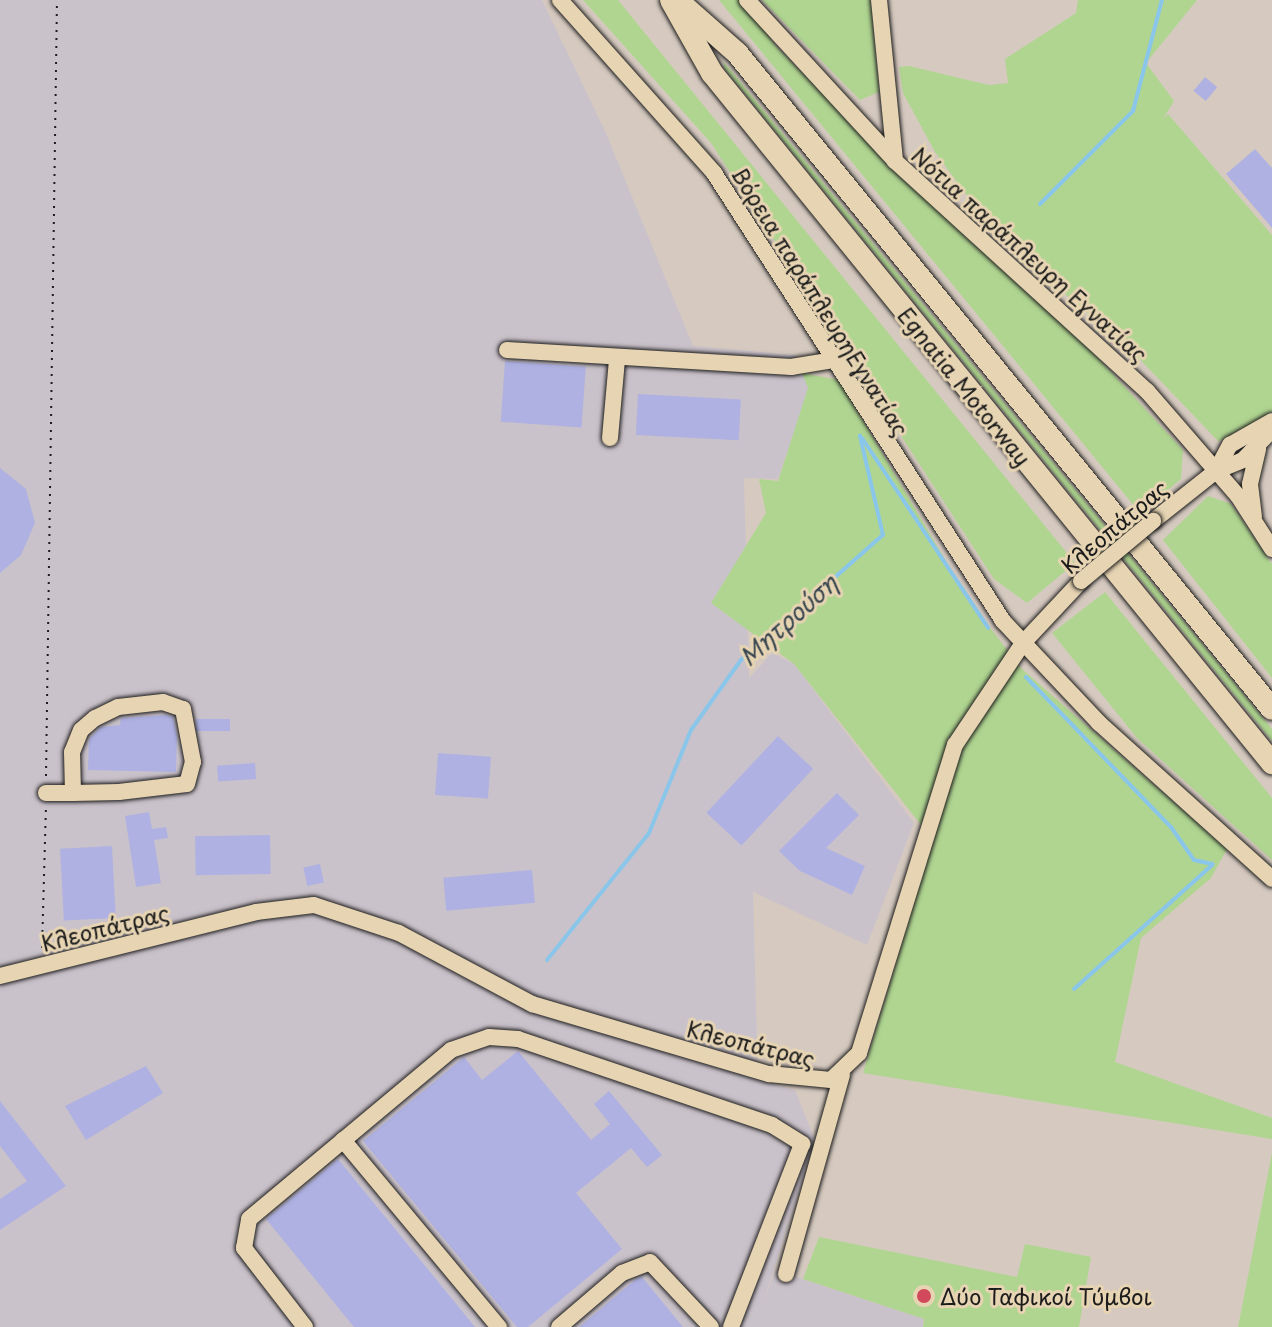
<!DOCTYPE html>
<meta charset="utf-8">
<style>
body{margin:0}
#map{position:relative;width:1272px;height:1327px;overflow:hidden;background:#d6cac0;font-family:"Playpen Sans",sans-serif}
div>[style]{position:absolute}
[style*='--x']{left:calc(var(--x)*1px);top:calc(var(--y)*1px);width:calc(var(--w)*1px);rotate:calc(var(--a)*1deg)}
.built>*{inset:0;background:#cac2ca}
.green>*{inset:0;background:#b0d591}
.stream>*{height:4px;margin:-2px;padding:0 2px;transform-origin:2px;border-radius:2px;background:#8ac6ea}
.building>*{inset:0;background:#afb1e2;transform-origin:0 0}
.path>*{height:2px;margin-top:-1px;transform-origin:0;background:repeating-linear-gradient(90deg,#1c1c1c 0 2px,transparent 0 8px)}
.roads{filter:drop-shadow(0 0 2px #1c1c1c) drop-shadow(0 0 2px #1c1c1c)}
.minor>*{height:16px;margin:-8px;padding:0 8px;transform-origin:8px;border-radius:8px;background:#e6d4b2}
.highway>*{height:22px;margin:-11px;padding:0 11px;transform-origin:11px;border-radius:11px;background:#e6d4b2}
.bridges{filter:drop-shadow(0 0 2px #1c1c1c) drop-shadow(0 0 2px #1c1c1c)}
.minor-bridge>*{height:16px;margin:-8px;padding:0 8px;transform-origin:8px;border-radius:8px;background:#e6d4b2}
.dots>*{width:22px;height:22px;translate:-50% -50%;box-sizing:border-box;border:4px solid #e6d4b2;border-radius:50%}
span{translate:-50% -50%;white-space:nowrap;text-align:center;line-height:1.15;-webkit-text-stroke:6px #e6d4b2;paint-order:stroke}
.street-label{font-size:22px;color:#1c1c1c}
.poi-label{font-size:22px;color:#1c1c1c}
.left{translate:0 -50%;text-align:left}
.water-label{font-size:24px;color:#384650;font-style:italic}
</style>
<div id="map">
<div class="built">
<i style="clip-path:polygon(0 0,542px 0,606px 133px,693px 346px,795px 355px,809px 388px,778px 479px,744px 478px,749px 678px,772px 653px,794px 664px,914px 823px,867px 945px,753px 892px,758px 1080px,795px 1090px,815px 1140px,763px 1303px,775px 1270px,924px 1319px,923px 1327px,0 1327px)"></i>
</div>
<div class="green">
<i style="clip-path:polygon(583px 0,618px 0,1075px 563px,1027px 603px,994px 579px,711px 143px)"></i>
<i style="clip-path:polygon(719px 0,745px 0,774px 44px,884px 156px,1075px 333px,1183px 450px,1181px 479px,1140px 513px)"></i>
<i style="clip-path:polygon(762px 0,871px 0,879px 92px,860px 100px)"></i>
<i style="clip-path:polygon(1078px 0,1197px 0,1146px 63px,1174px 101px,1163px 119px,1168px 114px,1272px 235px,1272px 412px,1240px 435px,1218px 441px,1127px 346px,978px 221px,982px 216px,935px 152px,903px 93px,899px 67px,909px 66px,989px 85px,1008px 83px,1005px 59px,1076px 13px)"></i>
<i style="clip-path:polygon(724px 62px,1272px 729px,1272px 741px,724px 68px)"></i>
<i style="clip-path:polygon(802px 373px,839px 380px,969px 600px,1021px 668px,1227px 849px,1211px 878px,1141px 938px,1115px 1062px,1272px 1118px,1272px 1139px,863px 1073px,933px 840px,794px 664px,711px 603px,766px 513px,759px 479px,778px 481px,808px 388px)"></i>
<i style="clip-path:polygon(1208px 496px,1231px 504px,1272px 564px,1272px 678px,1163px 540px)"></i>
<i style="clip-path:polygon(1105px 592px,1272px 798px,1272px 860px,1137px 738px,1052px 633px)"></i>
<i style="clip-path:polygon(1272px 1153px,1272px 1327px,1238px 1327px)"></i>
<i style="clip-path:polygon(819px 1237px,1017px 1277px,1025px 1244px,1091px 1257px,1079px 1327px,923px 1327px,924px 1319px,803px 1279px)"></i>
</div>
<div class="stream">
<i style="--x:1040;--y:204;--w:132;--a:-45"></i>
<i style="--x:1133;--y:111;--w:115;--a:-75.4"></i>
<i style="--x:862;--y:438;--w:228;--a:56.4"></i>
<i style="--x:1026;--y:677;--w:209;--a:46"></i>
<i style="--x:1171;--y:827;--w:40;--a:55.1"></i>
<i style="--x:1194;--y:860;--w:19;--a:12"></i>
<i style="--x:547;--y:960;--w:163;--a:-51.2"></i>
<i style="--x:649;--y:833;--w:111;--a:-67.8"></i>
<i style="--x:691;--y:730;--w:86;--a:-54.5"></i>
<i style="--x:741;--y:660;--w:189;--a:-41.4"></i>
<i style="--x:883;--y:535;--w:102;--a:-103.1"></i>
<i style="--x:1074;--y:989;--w:186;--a:-41.9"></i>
</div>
<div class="building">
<i style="left:1205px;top:77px;width:16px;height:18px;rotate:40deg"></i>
<i style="clip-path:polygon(1255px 149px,1272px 168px,1272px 228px,1226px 174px)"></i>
<i style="left:505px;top:361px;width:81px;height:61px;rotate:4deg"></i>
<i style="left:638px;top:394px;width:103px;height:41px;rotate:3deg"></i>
<i style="clip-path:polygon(0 468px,26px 489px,35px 523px,21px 555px,0 573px)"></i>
<i style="clip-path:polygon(166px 715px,173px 717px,177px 736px,176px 772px,88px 770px,89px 739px,101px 727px,120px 725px,121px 718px)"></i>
<i style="left:230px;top:719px;width:12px;height:34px;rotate:90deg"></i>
<i style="left:778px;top:736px;width:48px;height:105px;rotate:43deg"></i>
<i style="left:438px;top:753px;width:53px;height:42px;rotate:4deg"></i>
<i style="left:255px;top:763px;width:16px;height:38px;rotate:86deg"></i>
<i style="clip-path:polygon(837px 793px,859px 815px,826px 848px,865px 866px,852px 895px,800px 871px,779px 851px)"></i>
<i style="clip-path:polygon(149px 812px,152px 829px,166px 827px,168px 838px,154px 840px,161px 883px,136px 887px,125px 816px)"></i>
<i style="left:270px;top:835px;width:39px;height:75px;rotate:89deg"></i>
<i style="left:112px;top:846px;width:72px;height:52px;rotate:87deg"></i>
<i style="left:320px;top:864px;width:19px;height:17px;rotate:78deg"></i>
<i style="left:532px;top:870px;width:33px;height:89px;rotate:85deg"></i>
<i style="clip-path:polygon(518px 1051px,591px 1140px,610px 1124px,594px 1104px,609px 1091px,662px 1155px,647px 1167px,631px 1148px,576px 1193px,622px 1249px,528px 1327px,517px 1327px,363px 1141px,464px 1057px,482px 1080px)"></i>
<i style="clip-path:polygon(146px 1066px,163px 1093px,86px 1140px,65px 1106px)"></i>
<i style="clip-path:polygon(0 1101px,66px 1186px,0 1230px,0 1199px,27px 1181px,0 1146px)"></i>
<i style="clip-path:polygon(338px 1159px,475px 1327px,354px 1327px,266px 1219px)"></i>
<i style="clip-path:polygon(642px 1277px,683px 1327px,579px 1327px,636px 1279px)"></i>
</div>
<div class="path">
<i style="--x:46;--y:776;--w:776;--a:-89.19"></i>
<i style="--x:42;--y:948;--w:141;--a:-88.4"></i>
</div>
<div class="roads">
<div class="minor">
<i style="--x:560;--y:0;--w:232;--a:48.3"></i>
<i style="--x:714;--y:173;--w:533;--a:57.17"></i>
<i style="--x:1003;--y:621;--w:140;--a:46.7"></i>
<i style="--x:1099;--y:723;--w:233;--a:42"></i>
<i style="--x:747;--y:0;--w:219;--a:47.4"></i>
<i style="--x:895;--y:161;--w:341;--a:42.4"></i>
<i style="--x:1147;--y:391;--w:139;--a:49.1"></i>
<i style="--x:1238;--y:496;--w:63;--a:57.3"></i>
<i style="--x:879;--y:0;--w:162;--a:84.3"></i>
<i style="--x:507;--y:350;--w:285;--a:3.4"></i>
<i style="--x:791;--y:367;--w:44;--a:-9.2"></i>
<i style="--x:610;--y:438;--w:78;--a:-84.9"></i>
<i style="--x:1216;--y:471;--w:30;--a:-62"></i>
<i style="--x:1230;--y:445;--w:48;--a:-29.7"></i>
<i style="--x:1254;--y:517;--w:33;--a:-97"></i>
<i style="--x:1250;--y:484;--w:36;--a:-77"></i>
<i style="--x:1153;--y:521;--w:80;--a:-38.4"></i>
<i style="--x:1216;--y:471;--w:29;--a:-22"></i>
<i style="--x:1243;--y:460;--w:42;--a:-46"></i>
<i style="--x:46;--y:793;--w:27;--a:0"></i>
<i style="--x:73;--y:793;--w:46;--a:-1.2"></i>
<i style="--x:119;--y:792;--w:68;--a:-6.7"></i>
<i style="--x:187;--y:784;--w:23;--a:-75"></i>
<i style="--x:193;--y:762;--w:54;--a:-100.7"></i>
<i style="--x:183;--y:709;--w:21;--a:-161"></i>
<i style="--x:163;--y:702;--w:45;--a:173.7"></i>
<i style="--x:118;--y:707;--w:25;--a:154"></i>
<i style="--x:95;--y:718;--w:18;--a:139"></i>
<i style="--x:81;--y:730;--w:24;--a:112"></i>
<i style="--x:72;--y:752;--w:41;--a:88.6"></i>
<i style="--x:0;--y:976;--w:264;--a:-14"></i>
<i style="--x:256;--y:912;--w:58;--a:-6.9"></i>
<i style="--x:314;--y:905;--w:89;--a:18.2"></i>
<i style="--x:399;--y:933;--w:151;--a:28.1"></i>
<i style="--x:532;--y:1004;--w:247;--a:16.5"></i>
<i style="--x:769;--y:1074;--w:62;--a:5.5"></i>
<i style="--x:831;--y:1080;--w:39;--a:-44"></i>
<i style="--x:859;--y:1053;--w:323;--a:-72.7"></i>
<i style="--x:955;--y:745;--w:123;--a:-56.3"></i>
<i style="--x:1023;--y:643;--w:85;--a:-46.9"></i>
<i style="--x:343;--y:1140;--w:244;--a:50.2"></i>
<i style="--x:786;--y:1274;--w:207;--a:-74.3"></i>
<i style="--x:305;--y:1327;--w:100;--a:-127.7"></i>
<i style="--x:244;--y:1248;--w:29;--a:-80"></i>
<i style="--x:249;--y:1219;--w:263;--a:-39.9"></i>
<i style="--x:451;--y:1050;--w:40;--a:-18.9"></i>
<i style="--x:489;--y:1037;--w:29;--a:4"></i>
<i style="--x:518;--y:1039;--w:268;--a:18.7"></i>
<i style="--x:772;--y:1125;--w:36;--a:32"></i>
<i style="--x:802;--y:1144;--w:196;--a:111.2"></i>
<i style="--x:559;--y:1327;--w:83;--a:-40.6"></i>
<i style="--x:622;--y:1273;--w:30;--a:-21"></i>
<i style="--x:650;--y:1262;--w:89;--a:46.8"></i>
</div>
<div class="highway">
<i style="--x:671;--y:0;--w:84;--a:60.7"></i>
<i style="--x:712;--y:73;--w:889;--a:50.94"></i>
<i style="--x:677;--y:0;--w:80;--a:41.5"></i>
<i style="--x:737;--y:53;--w:846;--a:50.8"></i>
</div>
</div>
<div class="bridges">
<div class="minor-bridge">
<i style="--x:1081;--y:581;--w:94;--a:-39.8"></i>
</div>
</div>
<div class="dots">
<i style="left:924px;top:1296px;background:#d1495b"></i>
</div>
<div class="street-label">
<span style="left:1030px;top:254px;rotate:42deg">Νότια παράπλευρη Εγνατίας</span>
<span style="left:821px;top:301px;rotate:58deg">Βόρεια παράπλευρηΕγνατίας</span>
<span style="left:965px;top:386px;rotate:51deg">Egnatia Motorway</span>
<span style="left:1114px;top:526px;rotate:-40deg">Κλεοπάτρας</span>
<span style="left:105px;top:927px;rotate:-14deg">Κλεοπάτρας</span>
<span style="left:751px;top:1043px;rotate:14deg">Κλεοπάτρας</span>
</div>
<div class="poi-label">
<span class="left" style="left:940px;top:1296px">Δύο Ταφικοί Τύμβοι</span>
</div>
<div class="water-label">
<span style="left:788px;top:620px;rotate:-42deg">Μητρούση</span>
</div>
</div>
